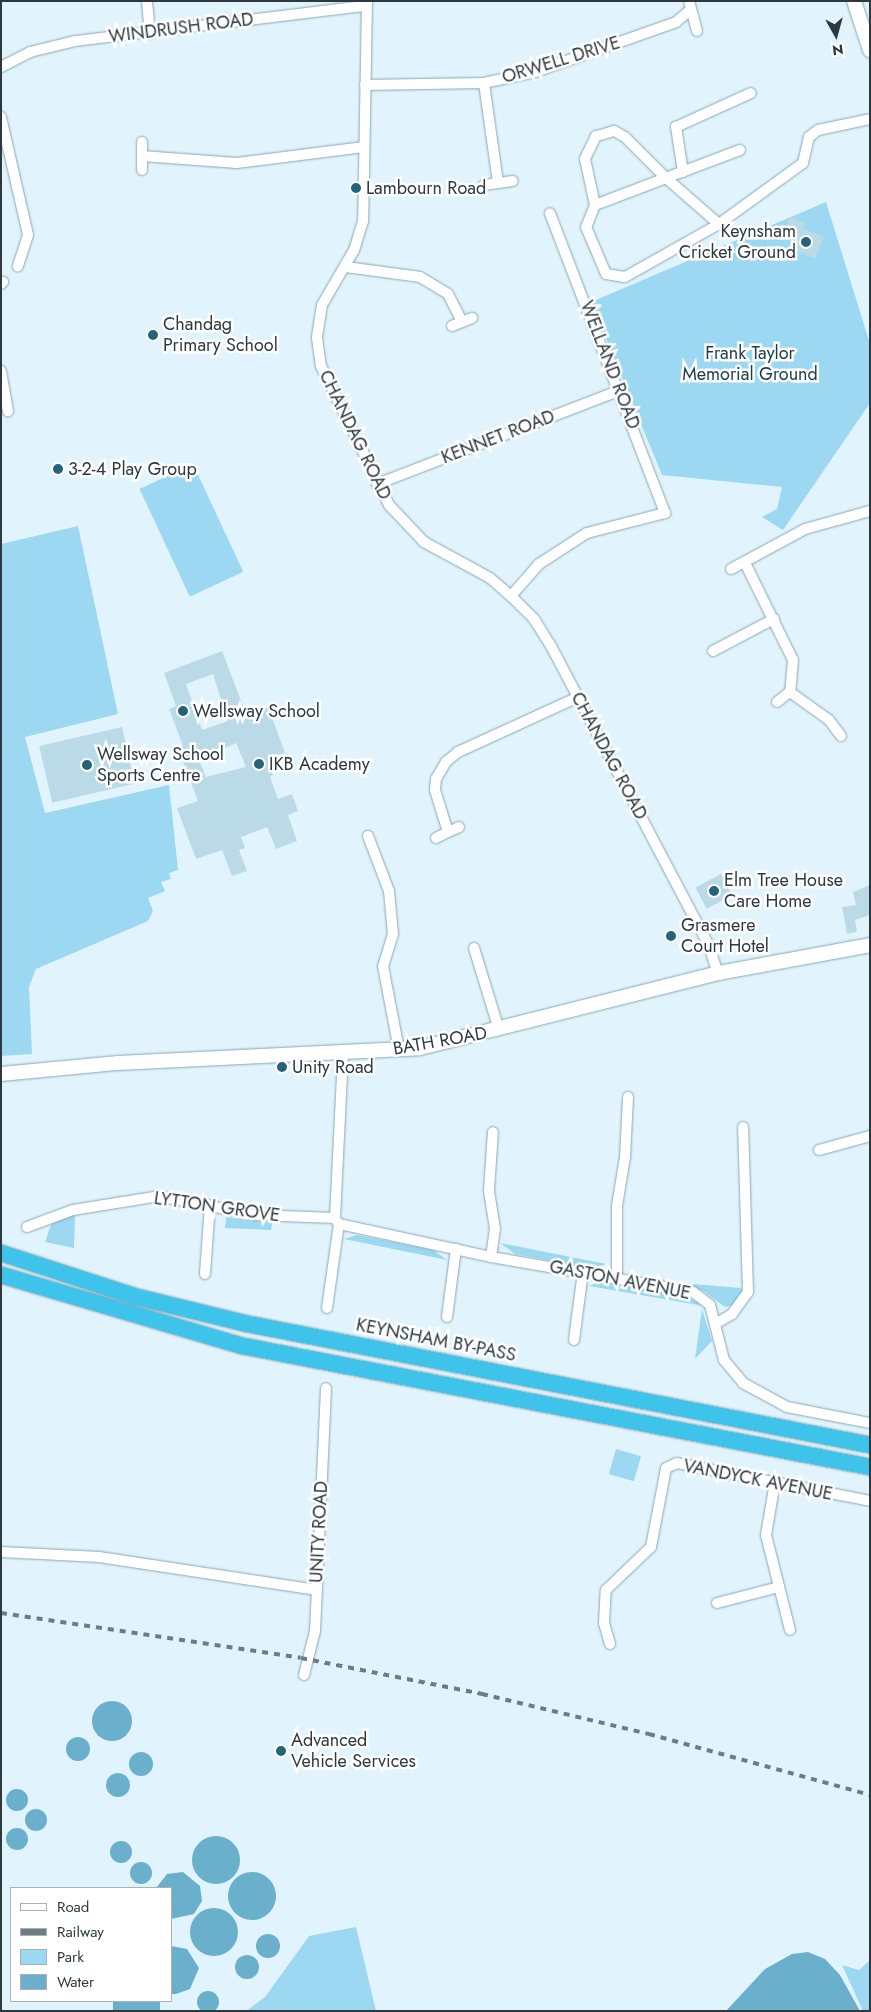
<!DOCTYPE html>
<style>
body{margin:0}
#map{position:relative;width:871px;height:2012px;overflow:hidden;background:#e1f4fd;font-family:Jost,sans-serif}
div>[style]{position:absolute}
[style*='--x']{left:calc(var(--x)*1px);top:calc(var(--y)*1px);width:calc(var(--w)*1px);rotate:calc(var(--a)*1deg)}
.green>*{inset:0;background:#9cd8f1;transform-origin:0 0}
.water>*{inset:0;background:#6ab0cc;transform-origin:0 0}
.round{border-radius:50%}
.building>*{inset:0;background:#bbdae8;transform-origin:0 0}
.roads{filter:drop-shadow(0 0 1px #89a7b3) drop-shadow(0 0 1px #89a7b3)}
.minor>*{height:10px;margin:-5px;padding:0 5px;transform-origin:5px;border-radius:5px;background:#fff}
.secondary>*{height:14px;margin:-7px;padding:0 7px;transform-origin:7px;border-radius:7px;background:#fff}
.trunk>*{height:16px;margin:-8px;padding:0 8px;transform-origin:8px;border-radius:8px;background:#3ec4ea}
.rail>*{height:4px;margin-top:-2px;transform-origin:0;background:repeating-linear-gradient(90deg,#6d7c83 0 6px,transparent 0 12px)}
.dots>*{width:14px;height:14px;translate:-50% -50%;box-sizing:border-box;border:2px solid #fff;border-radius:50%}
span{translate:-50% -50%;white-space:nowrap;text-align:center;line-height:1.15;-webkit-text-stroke:5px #fff;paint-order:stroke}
.street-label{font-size:18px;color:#2d393f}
.poi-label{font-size:18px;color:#2d393f}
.left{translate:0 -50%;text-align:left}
.right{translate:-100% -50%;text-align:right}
.park-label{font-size:18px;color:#1a3b48}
.frame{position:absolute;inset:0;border:2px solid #2d393f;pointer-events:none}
.legend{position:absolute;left:10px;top:1887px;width:162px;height:115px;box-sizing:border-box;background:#fff;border:1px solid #abb0b2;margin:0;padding:6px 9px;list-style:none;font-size:15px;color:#2d393f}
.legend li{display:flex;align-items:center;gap:10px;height:25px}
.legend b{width:25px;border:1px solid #abb0b2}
.north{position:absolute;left:811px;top:10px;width:50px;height:50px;-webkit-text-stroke:4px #fff;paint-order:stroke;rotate:173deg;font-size:14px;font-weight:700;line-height:20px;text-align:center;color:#2d393f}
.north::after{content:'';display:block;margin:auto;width:18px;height:22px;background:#2d393f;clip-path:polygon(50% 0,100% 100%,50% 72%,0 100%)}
</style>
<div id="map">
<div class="green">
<i style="clip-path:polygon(826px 202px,870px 344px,870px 403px,783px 530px,762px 517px,777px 509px,782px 487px,662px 475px,591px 302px)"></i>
<i style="left:193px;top:464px;width:119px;height:59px;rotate:65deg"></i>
<i style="clip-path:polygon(78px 526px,118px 714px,25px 737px,45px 813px,169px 785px,178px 870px,169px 873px,171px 879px,161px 882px,165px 891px,148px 898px,153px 911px,148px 921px,36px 969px,29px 987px,32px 1054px,1px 1056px,1px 544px)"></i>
<i style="clip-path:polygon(75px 1214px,74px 1248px,45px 1242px,52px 1222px)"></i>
<i style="clip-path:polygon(226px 1217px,272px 1223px,271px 1230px,225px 1228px)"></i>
<i style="clip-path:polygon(357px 1235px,433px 1250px,447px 1260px,344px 1239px)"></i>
<i style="clip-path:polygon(500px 1243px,606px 1264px,594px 1269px,515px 1254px)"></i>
<i style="clip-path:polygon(602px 1281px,686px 1296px,704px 1306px,589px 1286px)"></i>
<i style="clip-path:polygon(682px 1283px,741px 1288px,742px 1291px,734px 1305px,725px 1307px,703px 1291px)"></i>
<i style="clip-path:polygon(702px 1309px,712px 1341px,695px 1359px)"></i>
<i style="left:616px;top:1449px;width:26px;height:26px;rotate:16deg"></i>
<i style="clip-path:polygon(356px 1927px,376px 2011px,246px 2011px,265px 1997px,309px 1936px)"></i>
<i style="clip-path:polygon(870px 1960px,870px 2011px,863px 2011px,842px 1965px,859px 1970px)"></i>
</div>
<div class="water">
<i class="round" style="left:92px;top:1701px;width:40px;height:40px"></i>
<i class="round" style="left:66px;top:1737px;width:24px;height:24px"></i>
<i class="round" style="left:129px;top:1752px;width:24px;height:24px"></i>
<i class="round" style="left:106px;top:1773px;width:24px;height:24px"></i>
<i class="round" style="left:6px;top:1789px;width:22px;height:22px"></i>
<i class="round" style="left:25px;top:1809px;width:22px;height:22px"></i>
<i class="round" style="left:6px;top:1828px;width:22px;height:22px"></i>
<i class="round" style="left:192px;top:1836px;width:48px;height:48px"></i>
<i class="round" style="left:110px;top:1841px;width:22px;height:22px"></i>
<i class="round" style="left:130px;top:1862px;width:22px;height:22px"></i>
<i style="clip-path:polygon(183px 1872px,200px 1886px,202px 1901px,194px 1914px,171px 1919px,171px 1888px,156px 1888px,167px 1874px)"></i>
<i class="round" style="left:228px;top:1872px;width:48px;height:48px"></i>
<i class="round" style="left:190px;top:1908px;width:48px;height:48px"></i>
<i class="round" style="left:256px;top:1934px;width:24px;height:24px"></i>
<i style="clip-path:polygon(171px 1946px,187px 1949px,199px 1968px,190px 1989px,176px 1994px,171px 1994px)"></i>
<i style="clip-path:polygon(808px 1952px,825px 1959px,840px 1975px,860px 2011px,726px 2011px,765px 1969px,792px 1954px)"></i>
<i class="round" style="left:235px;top:1955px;width:24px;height:24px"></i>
<i class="round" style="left:197px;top:1991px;width:22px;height:22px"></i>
<i style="left:113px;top:2001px;width:47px;height:10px"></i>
</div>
<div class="building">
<i style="clip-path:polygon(790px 217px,805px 223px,803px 229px,824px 237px,815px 259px,788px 248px,792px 237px,784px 233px)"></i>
<i style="clip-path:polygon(evenodd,222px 651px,246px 714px,268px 706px,285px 753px,275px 756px,278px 762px,270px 765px,273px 775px,270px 777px,278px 799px,292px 794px,298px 811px,288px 815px,297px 841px,276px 849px,267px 827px,241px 837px,245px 848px,239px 850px,247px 871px,232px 876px,222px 850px,196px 859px,177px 808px,198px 801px,178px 748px,183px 746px,169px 709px,176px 706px,164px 673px,222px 651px,213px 674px,228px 721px,202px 730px,186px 684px,213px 674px,222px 651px,236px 743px,246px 767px,206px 777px,199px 760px,236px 743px)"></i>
<i style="left:122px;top:727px;width:58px;height:85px;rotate:77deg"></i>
<i style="left:721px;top:874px;width:24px;height:29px;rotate:62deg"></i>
<i style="clip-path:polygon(870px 885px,870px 915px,855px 920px,857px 932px,847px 934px,842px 907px,856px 905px,853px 892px)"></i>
</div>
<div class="roads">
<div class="minor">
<i style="--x:147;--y:1;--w:33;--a:85"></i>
<i style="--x:367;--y:1;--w:220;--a:91"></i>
<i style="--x:363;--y:221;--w:30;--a:107"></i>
<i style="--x:354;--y:250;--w:64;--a:120.2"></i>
<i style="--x:322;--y:305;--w:33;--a:99"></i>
<i style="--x:317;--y:338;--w:28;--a:82"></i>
<i style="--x:321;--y:366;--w:155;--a:63.9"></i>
<i style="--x:389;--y:505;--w:51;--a:46.6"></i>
<i style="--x:424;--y:542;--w:75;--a:28.6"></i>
<i style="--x:490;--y:578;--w:28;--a:41"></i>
<i style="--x:511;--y:596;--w:33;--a:45"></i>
<i style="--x:534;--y:619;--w:32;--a:58"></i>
<i style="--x:551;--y:646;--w:339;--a:62.2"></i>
<i style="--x:709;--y:946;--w:28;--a:72"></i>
<i style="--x:689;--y:1;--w:31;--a:75"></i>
<i style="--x:1;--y:67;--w:33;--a:-27"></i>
<i style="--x:30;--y:52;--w:46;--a:-13.7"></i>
<i style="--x:75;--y:41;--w:292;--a:-6.9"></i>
<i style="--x:484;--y:83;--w:101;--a:82"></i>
<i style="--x:365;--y:85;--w:119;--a:-1"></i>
<i style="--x:484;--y:83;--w:52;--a:-12.2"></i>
<i style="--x:535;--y:72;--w:150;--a:-19.5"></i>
<i style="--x:676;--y:22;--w:17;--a:-40"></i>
<i style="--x:1;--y:117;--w:121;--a:77.1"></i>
<i style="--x:28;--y:235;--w:33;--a:108"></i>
<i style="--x:142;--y:142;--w:28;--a:90"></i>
<i style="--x:740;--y:150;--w:79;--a:159.3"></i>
<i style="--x:666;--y:178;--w:58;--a:-135"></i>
<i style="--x:625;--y:137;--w:13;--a:-151"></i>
<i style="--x:614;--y:131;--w:19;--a:164"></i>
<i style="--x:596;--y:136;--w:25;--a:116"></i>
<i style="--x:585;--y:159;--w:47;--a:77.7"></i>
<i style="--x:595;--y:205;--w:24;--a:112"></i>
<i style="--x:586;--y:227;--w:51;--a:66.9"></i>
<i style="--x:606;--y:274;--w:19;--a:9"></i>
<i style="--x:625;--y:277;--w:108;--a:-29.4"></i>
<i style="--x:719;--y:224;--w:104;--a:-36"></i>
<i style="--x:803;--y:163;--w:27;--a:-77"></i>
<i style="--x:809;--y:137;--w:11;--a:-38"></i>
<i style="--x:818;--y:130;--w:53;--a:-11.9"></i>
<i style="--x:142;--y:156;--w:95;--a:4.2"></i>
<i style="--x:237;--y:163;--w:128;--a:-7.2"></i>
<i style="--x:683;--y:172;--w:46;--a:-98.8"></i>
<i style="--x:676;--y:127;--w:82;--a:-24.4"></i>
<i style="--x:484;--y:185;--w:29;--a:-8"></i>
<i style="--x:595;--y:205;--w:76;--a:-20.8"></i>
<i style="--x:666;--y:178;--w:70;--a:41"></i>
<i style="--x:346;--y:267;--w:75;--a:7.7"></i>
<i style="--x:420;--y:277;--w:33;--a:31"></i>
<i style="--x:448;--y:294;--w:31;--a:63"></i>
<i style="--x:462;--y:322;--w:11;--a:-22"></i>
<i style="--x:1;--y:284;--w:3;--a:-45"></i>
<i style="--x:452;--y:326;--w:11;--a:-22"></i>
<i style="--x:1;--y:371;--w:41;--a:80.1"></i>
<i style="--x:377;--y:484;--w:261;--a:-21.1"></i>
<i style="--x:745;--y:563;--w:108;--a:63.7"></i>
<i style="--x:793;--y:660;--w:32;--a:95"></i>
<i style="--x:790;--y:692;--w:48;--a:35.7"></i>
<i style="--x:829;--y:720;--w:20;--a:53"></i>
<i style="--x:731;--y:569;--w:84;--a:-28.4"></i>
<i style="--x:805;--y:529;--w:67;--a:-15.5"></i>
<i style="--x:511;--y:596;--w:43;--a:-48.8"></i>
<i style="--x:539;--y:564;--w:57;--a:-32.9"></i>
<i style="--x:587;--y:533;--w:81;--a:-14.4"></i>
<i style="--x:665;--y:513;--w:321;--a:-111"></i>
<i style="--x:713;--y:651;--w:69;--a:-27.7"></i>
<i style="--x:777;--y:702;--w:16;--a:-38"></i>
<i style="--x:448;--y:832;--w:12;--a:-24"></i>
<i style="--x:368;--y:836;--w:59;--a:69.1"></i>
<i style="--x:389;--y:891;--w:43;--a:84.7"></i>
<i style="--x:393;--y:934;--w:34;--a:107"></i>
<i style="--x:383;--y:966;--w:86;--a:79.2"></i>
<i style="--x:436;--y:838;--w:13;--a:-27"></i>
<i style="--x:448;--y:832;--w:44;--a:-107.2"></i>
<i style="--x:435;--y:790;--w:11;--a:-85"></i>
<i style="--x:436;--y:779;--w:20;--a:-60"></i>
<i style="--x:446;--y:762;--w:16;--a:-40"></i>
<i style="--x:458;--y:752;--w:132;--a:-24.6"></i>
<i style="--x:474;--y:948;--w:86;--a:73"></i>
<i style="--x:819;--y:1150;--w:53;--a:-15.4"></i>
<i style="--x:338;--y:1223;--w:6;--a:-121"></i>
<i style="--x:335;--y:1218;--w:165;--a:-87.2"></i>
<i style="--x:339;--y:1224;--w:156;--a:12.2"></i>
<i style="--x:491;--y:1257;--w:205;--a:9.8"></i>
<i style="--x:693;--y:1292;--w:21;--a:37"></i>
<i style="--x:710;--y:1305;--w:57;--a:75.7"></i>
<i style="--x:724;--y:1360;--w:30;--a:50"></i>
<i style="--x:743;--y:1383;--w:50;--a:28.6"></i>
<i style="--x:787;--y:1407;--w:85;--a:10.9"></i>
<i style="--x:27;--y:1227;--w:49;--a:-20.3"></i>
<i style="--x:73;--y:1210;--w:87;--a:-9.2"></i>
<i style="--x:159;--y:1196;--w:99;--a:11.1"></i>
<i style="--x:256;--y:1215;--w:79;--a:2.2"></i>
<i style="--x:491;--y:1257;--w:28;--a:-82"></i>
<i style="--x:495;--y:1229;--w:39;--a:-99"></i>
<i style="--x:489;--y:1190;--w:58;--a:-86.1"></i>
<i style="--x:205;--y:1274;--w:69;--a:-85.9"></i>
<i style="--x:617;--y:1278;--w:72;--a:-90"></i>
<i style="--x:617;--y:1206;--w:50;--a:-80.7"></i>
<i style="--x:625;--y:1157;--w:60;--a:-87.1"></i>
<i style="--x:327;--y:1308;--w:85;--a:-81.9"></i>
<i style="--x:447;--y:1317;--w:69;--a:-82.5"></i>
<i style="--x:715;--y:1324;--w:20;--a:-30"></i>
<i style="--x:732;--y:1314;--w:27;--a:-54"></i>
<i style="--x:748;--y:1292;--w:165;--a:-91.7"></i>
<i style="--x:574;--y:1340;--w:69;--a:-82.5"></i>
<i style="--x:775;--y:1482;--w:54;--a:99.6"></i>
<i style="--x:766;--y:1535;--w:98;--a:75.8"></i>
<i style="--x:1;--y:1552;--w:98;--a:2.9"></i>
<i style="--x:99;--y:1557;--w:219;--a:8.6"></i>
<i style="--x:717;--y:1603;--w:64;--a:-14.5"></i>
<i style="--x:610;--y:1644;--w:22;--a:-106"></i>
<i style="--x:604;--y:1623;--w:33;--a:-87"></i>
<i style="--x:606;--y:1590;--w:62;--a:-43.7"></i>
<i style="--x:651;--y:1547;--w:80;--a:-79.2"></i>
<i style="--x:666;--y:1468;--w:12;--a:-24"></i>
<i style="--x:677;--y:1463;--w:197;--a:11.1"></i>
<i style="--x:304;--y:1675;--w:45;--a:-76"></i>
<i style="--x:315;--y:1631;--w:243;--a:-87.4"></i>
</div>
<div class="secondary">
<i style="--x:854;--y:1;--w:52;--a:71.9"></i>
<i style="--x:1;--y:1074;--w:118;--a:-5.4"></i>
<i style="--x:118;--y:1063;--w:302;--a:-2.8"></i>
<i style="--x:420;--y:1048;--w:307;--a:-14.1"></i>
<i style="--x:718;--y:973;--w:155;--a:-10.4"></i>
</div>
<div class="trunk">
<i style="--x:1;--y:1253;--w:139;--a:18"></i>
<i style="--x:133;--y:1296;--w:118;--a:13.7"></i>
<i style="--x:248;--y:1324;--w:634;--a:11.01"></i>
<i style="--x:1;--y:1275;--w:252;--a:16.4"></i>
<i style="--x:243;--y:1346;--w:639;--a:10.92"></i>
</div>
</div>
<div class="rail">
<i style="--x:1;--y:1613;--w:303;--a:8.5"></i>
<i style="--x:301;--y:1658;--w:185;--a:11.2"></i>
<i style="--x:482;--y:1694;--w:172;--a:13.5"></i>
<i style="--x:649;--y:1734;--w:229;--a:15.4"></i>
</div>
<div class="dots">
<i style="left:356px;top:188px;background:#25637a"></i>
<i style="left:806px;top:242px;background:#25637a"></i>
<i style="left:153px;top:335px;background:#25637a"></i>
<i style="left:58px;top:469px;background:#25637a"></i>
<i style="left:183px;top:711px;background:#25637a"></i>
<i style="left:259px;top:764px;background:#25637a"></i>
<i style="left:87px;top:765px;background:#25637a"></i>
<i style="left:714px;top:891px;background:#25637a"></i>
<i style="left:671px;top:936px;background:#25637a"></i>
<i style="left:282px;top:1067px;background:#25637a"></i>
<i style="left:281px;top:1751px;background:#25637a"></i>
</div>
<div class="street-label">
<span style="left:181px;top:28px;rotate:-7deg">WINDRUSH ROAD</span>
<span style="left:561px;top:60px;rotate:-17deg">ORWELL DRIVE</span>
<span style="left:610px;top:365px;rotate:69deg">WELLAND ROAD</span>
<span style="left:355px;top:435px;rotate:64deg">CHANDAG ROAD</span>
<span style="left:498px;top:437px;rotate:-21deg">KENNET ROAD</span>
<span style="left:609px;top:756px;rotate:62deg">CHANDAG ROAD</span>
<span style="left:440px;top:1041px;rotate:-10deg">BATH ROAD</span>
<span style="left:217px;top:1207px;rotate:8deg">LYTTON GROVE</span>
<span style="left:620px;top:1280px;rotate:11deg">GASTON AVENUE</span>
<span style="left:436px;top:1340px;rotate:11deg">KEYNSHAM BY-PASS</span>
<span style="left:758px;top:1480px;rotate:11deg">VANDYCK AVENUE</span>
<span style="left:319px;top:1532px;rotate:-87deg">UNITY ROAD</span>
</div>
<div class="poi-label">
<span class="left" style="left:366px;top:188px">Lambourn Road</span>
<span class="right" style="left:796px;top:242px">Keynsham<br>Cricket Ground</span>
<span class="left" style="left:163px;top:335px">Chandag<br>Primary School</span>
<span class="left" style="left:68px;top:469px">3-2-4 Play Group</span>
<span class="left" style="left:193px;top:711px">Wellsway School</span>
<span class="left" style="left:97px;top:765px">Wellsway School<br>Sports Centre</span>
<span class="left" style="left:269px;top:764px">IKB Academy</span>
<span class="left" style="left:724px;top:891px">Elm Tree House<br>Care Home</span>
<span class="left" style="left:681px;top:936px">Grasmere<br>Court Hotel</span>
<span class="left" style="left:292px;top:1067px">Unity Road</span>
<span class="left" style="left:291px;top:1751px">Advanced<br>Vehicle Services</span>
</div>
<div class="park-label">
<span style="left:750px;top:364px">Frank Taylor<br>Memorial Ground</span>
</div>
<div class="frame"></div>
<ul class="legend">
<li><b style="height:6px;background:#fff"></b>Road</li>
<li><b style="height:6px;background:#6d7c83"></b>Railway</li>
<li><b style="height:14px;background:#9cd8f1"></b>Park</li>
<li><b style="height:14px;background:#6ab0cc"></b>Water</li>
</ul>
<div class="north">N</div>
</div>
